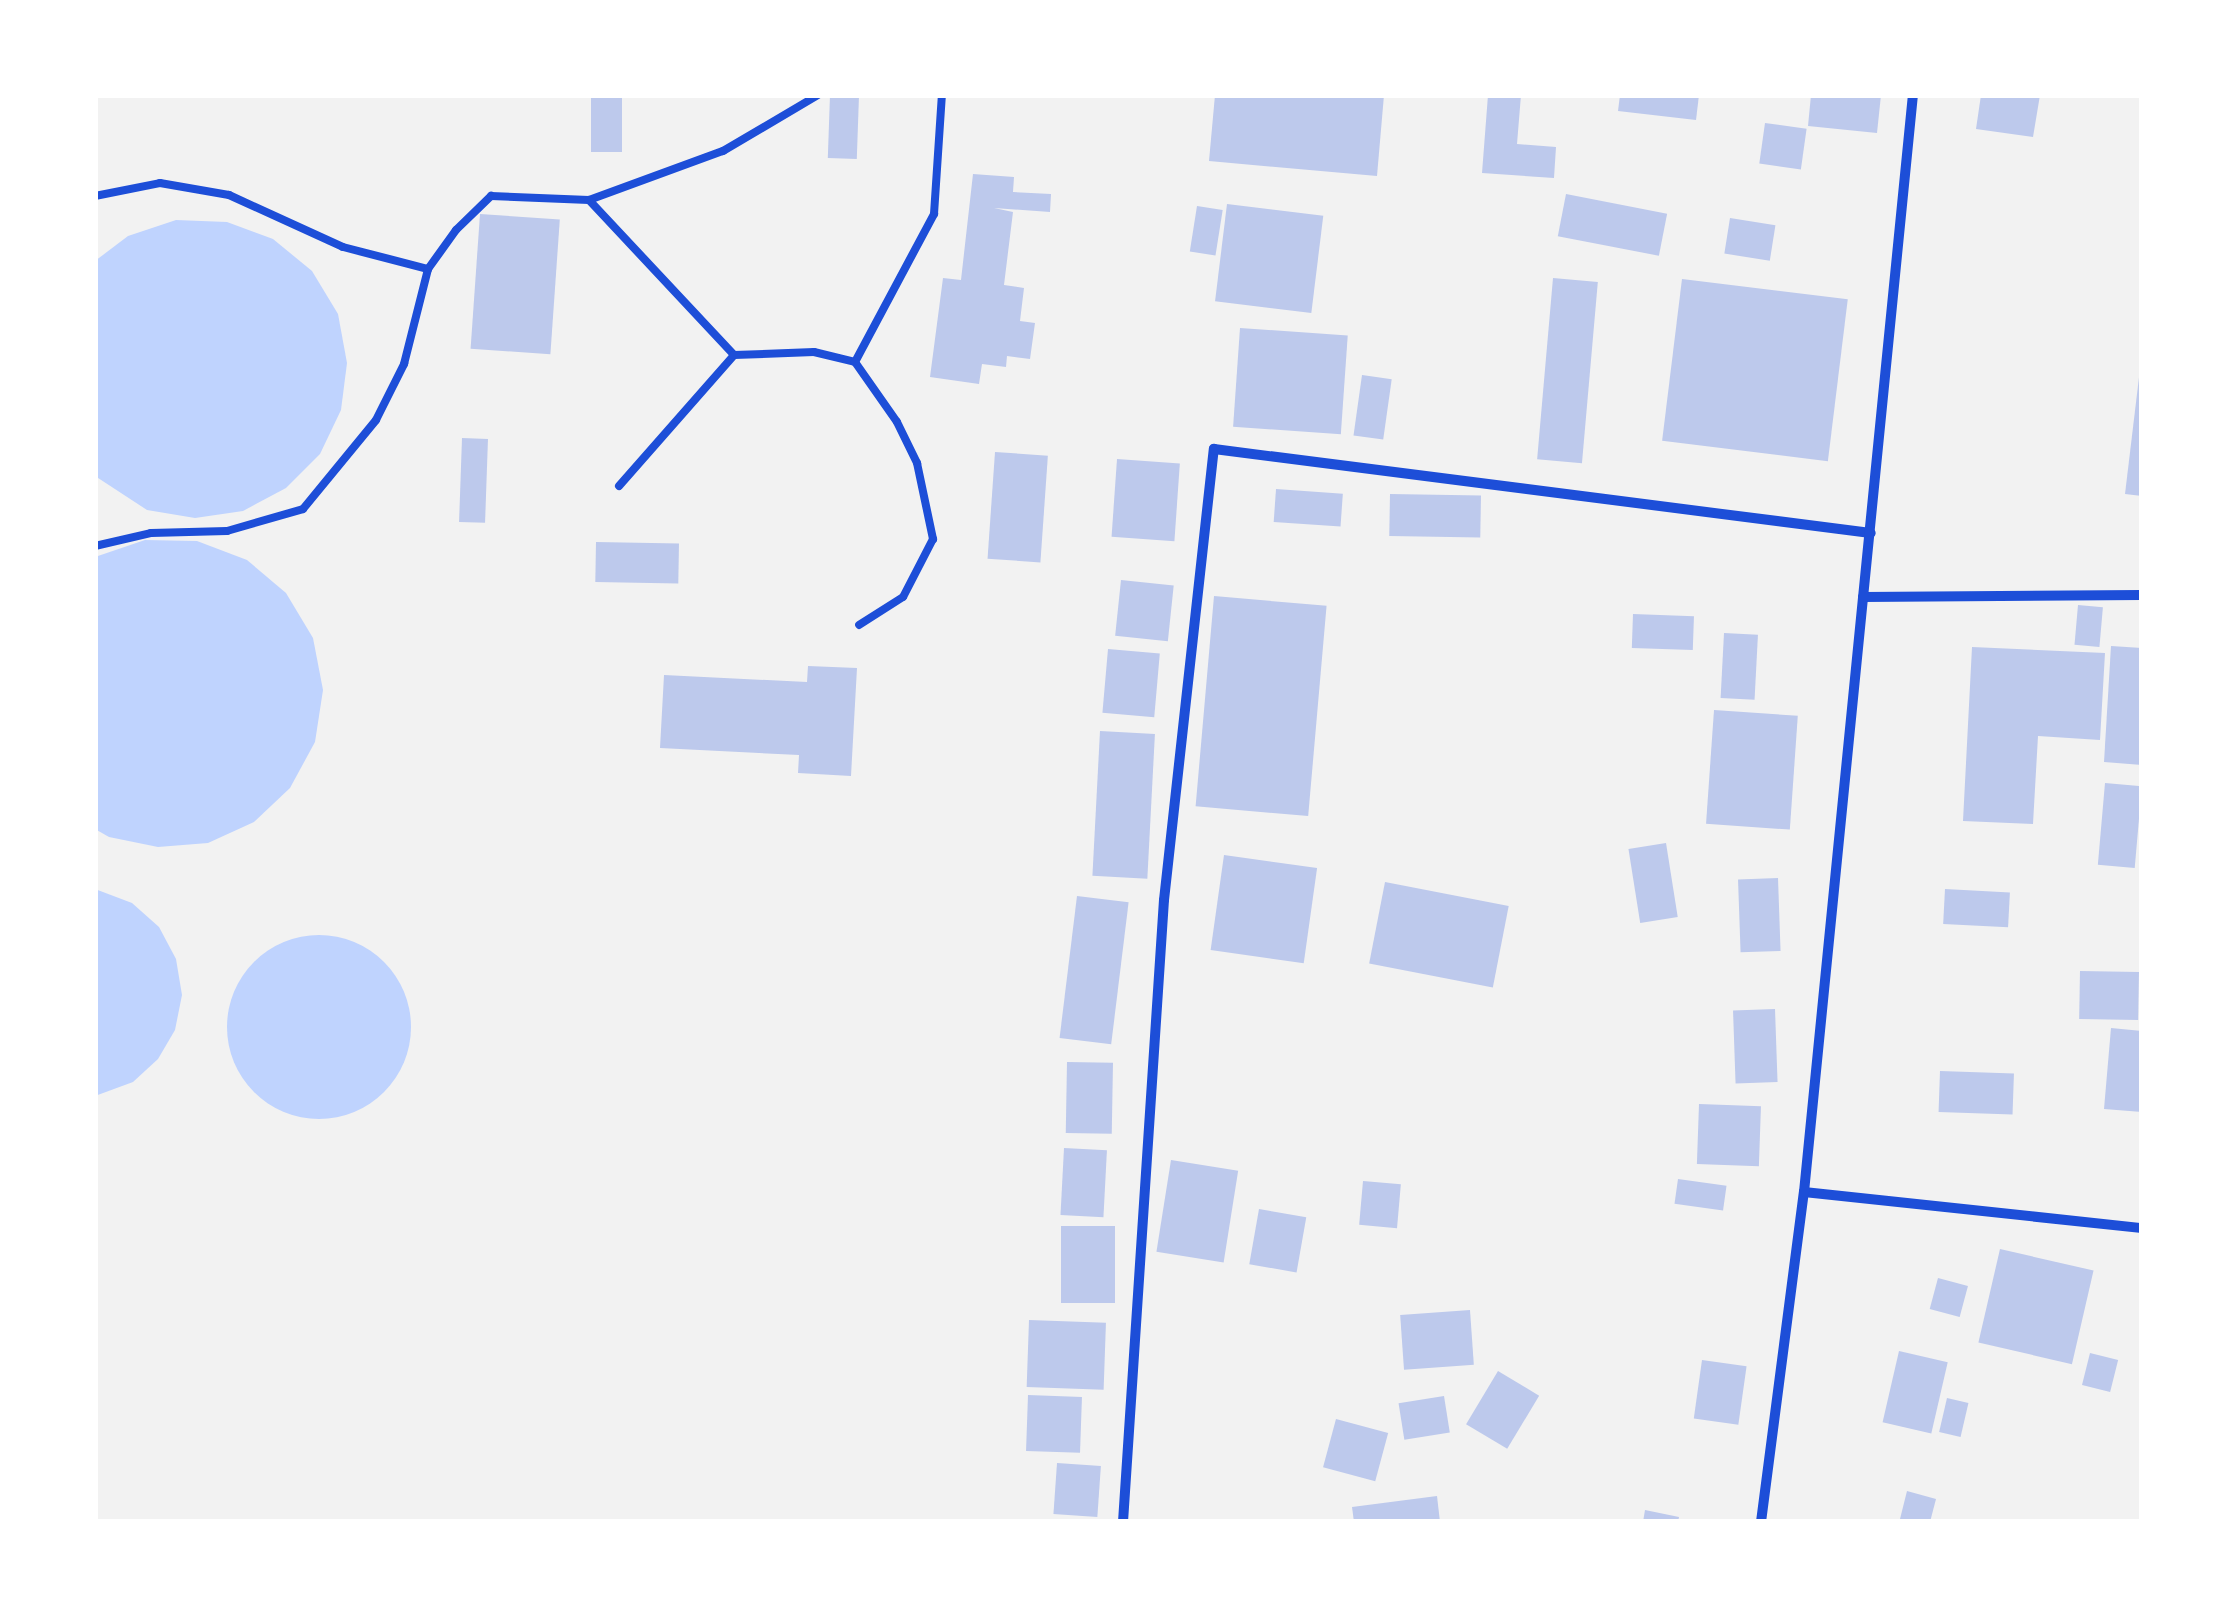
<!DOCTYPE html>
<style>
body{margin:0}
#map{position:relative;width:2237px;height:1617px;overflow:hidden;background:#f2f2f2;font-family:Signika,sans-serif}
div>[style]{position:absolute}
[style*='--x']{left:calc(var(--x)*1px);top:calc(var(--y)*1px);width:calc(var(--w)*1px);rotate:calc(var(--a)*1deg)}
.water>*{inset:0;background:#bfd3fe}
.round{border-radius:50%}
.building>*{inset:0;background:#bdc9ec;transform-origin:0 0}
.service>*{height:8px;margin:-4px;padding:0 4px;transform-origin:4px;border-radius:4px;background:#1d4ed8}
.minor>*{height:10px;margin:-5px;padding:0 5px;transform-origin:5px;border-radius:5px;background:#1d4ed8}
span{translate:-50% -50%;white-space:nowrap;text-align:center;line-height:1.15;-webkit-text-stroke:8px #fff;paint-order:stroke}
.frame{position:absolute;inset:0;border:98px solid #fff;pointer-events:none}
</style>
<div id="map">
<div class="water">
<i style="clip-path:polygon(176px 220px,227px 222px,273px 239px,312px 271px,338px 314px,347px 363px,341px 410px,320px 454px,286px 488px,243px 511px,195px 518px,147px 510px,95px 476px,95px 261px,128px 236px)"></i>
<i style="clip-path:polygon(145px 540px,197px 541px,247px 560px,286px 593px,313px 638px,323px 690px,315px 742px,290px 788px,254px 822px,208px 843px,158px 847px,109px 837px,95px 829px,95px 557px)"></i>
<i style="clip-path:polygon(95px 889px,132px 903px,159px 927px,176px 959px,182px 995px,175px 1030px,158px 1059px,133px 1082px,95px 1096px)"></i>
<i class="round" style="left:227px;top:935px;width:184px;height:184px"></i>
</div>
<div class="building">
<i style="left:591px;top:95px;width:31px;height:57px"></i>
<i style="left:830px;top:95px;width:29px;height:63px;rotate:2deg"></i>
<i style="clip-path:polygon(1215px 95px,1384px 95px,1377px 176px,1209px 161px)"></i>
<i style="clip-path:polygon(1488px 95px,1521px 95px,1517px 144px,1556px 147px,1554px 178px,1482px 173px)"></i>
<i style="clip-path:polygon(1620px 95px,1699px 95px,1696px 120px,1618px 111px)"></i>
<i style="clip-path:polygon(1811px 95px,1881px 95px,1877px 133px,1808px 126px)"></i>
<i style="clip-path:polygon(1981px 95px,2040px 95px,2033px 137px,1976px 129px)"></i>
<i style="left:1765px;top:123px;width:42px;height:41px;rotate:8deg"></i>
<i style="clip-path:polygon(973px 174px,1014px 177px,1013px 192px,1051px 194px,1050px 212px,994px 208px,1013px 212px,1004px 285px,1024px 288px,1020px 321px,1035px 323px,1030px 359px,1007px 356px,1006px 367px,982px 364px,979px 384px,930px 377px,943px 278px,961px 280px)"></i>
<i style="left:1566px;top:194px;width:103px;height:43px;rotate:11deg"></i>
<i style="left:1227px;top:204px;width:97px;height:98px;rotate:7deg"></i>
<i style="left:1197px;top:206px;width:26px;height:46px;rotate:9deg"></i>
<i style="left:480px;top:214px;width:80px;height:135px;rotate:4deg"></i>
<i style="left:1730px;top:218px;width:46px;height:36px;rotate:9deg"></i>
<i style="left:1553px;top:278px;width:45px;height:182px;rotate:5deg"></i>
<i style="left:1682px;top:279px;width:167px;height:163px;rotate:7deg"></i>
<i style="left:1240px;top:328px;width:108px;height:99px;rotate:4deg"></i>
<i style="clip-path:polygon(2140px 369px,2142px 369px,2142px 496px,2125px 494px)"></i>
<i style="left:1362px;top:375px;width:30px;height:61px;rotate:8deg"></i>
<i style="left:462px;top:438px;width:26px;height:84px;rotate:2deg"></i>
<i style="left:995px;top:452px;width:53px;height:107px;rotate:4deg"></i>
<i style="left:1117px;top:459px;width:63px;height:78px;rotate:4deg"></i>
<i style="left:1276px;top:489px;width:67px;height:33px;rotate:4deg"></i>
<i style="left:1390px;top:494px;width:91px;height:42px;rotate:1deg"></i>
<i style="left:596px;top:542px;width:83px;height:40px;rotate:1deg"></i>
<i style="left:1121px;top:580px;width:53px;height:56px;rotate:6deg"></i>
<i style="left:1214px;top:596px;width:113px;height:211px;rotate:5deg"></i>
<i style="left:2078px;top:605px;width:25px;height:40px;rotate:5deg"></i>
<i style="left:1633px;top:614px;width:61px;height:34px;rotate:2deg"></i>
<i style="left:1724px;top:633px;width:34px;height:65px;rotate:3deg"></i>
<i style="clip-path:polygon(2111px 646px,2142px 648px,2142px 765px,2104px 762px)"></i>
<i style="clip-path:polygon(1972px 647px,2105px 653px,2100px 740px,2038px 736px,2033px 824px,1963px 821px)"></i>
<i style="left:1108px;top:649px;width:52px;height:64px;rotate:5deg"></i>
<i style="clip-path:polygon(808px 666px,857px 668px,851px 776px,798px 773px,799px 755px,660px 748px,664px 675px,807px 682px)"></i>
<i style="left:1714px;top:710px;width:84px;height:114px;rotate:4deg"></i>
<i style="left:1100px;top:731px;width:55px;height:145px;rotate:3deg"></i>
<i style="left:2105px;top:783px;width:37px;height:82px;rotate:5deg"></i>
<i style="left:1666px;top:843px;width:75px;height:38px;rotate:81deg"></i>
<i style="left:1224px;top:855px;width:94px;height:96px;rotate:8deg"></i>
<i style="left:1778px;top:878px;width:73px;height:40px;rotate:88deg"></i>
<i style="left:1385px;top:882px;width:126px;height:83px;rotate:11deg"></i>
<i style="left:1945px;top:889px;width:65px;height:35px;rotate:3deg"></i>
<i style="left:1077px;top:896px;width:52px;height:143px;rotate:7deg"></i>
<i style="left:2080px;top:971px;width:59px;height:48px;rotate:1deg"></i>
<i style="left:1775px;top:1009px;width:73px;height:42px;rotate:88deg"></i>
<i style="clip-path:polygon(2111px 1028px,2142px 1031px,2142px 1112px,2104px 1109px)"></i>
<i style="left:1067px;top:1062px;width:46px;height:71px;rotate:1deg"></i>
<i style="left:1940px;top:1071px;width:74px;height:41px;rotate:2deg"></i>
<i style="left:1699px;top:1104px;width:62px;height:60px;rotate:2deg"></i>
<i style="left:1064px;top:1148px;width:43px;height:67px;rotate:3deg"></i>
<i style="left:1171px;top:1160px;width:68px;height:93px;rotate:9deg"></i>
<i style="left:1678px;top:1179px;width:49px;height:25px;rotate:8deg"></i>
<i style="left:1363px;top:1181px;width:38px;height:44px;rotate:5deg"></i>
<i style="left:1259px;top:1209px;width:48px;height:56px;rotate:10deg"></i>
<i style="left:1061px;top:1226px;width:54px;height:77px"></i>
<i style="left:2000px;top:1249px;width:96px;height:96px;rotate:13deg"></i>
<i style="left:1938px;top:1278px;width:31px;height:32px;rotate:15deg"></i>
<i style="left:1470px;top:1310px;width:55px;height:70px;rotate:86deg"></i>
<i style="left:1029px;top:1320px;width:77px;height:67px;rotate:2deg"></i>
<i style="left:1899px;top:1351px;width:50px;height:73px;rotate:13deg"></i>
<i style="left:2090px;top:1353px;width:29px;height:33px;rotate:14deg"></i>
<i style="left:1702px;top:1360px;width:45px;height:59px;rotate:8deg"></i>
<i style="left:1498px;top:1371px;width:48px;height:62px;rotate:31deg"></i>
<i style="left:1028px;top:1395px;width:54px;height:56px;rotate:2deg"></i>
<i style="left:1444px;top:1396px;width:37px;height:46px;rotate:81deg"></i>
<i style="left:1947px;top:1398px;width:22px;height:35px;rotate:13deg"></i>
<i style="left:1336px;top:1419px;width:54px;height:50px;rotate:15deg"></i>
<i style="left:1057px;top:1463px;width:44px;height:51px;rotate:4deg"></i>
<i style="clip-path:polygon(1907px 1491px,1936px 1499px,1930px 1522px,1900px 1519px)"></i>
<i style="clip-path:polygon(1437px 1496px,1440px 1522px,1354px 1522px,1352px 1507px)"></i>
<i style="clip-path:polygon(1645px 1510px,1679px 1517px,1678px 1522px,1643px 1522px)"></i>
</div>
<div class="service">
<i style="--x:95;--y:196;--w:66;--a:-11.3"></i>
<i style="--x:160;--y:183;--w:70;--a:9.9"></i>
<i style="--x:229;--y:195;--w:125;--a:24.5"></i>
<i style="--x:343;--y:247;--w:88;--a:14.5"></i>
<i style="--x:428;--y:269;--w:48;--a:-54.3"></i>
<i style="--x:456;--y:230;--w:49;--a:-44.2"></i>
<i style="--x:491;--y:196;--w:98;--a:2.3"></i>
<i style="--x:589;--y:200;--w:143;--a:-20.1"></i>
<i style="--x:723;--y:151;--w:110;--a:-30.5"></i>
<i style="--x:589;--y:200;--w:212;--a:46.9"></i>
<i style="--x:734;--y:355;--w:80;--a:-2.1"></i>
<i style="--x:814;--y:352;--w:42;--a:13.7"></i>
<i style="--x:855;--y:362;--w:168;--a:-61.9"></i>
<i style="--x:934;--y:214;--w:119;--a:-86.2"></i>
<i style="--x:855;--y:362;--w:73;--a:55"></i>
<i style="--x:897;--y:422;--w:46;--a:64"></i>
<i style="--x:917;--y:463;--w:78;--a:78.1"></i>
<i style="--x:933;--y:539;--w:65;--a:117.3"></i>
<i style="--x:903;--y:597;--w:52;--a:147.5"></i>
<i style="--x:619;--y:486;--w:174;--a:-48.7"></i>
<i style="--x:95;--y:546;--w:57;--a:-13.1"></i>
<i style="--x:151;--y:533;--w:76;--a:-1.5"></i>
<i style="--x:227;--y:531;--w:79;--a:-16.1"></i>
<i style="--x:303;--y:509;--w:115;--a:-50.6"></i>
<i style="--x:376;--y:420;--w:63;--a:-63.4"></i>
<i style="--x:404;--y:364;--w:98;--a:-75.8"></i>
</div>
<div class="minor">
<i style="--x:1863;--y:597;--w:279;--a:-0.4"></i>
<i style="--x:1804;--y:1192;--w:340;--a:6.1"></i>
<i style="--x:1123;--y:1522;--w:623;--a:-86.23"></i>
<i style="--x:1164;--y:900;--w:454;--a:-83.7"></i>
<i style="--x:1214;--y:449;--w:662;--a:7.29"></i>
<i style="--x:1761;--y:1522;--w:333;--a:-82.6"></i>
<i style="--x:1804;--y:1192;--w:1102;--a:-84.33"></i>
</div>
<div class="frame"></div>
</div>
